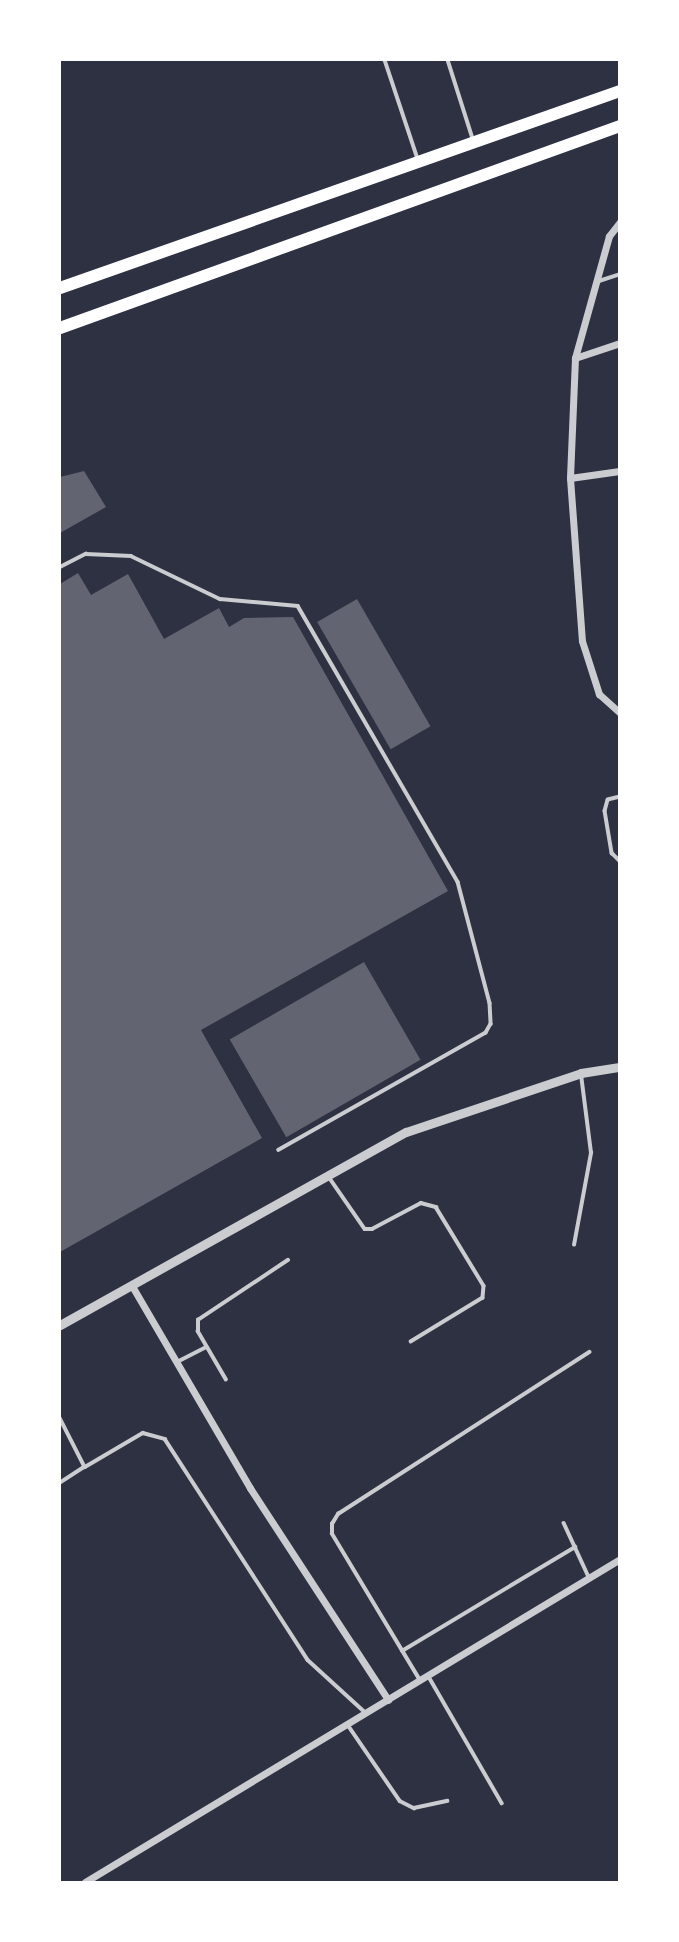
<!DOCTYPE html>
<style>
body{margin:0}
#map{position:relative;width:679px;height:1942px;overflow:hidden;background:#2d3142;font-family:"Public Sans",sans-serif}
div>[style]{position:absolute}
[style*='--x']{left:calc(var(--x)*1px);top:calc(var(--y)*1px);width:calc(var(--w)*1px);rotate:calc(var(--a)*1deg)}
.building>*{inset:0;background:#626471;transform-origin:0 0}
.service>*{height:3.5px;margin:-1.75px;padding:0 1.75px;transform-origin:1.75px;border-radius:1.75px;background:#caccd0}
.minor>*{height:7px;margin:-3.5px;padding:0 3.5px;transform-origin:3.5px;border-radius:3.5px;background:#caccd0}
.tertiary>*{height:9px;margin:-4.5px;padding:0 4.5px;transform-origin:4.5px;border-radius:4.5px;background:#caccd0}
.trunk>*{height:12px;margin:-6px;padding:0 6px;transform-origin:6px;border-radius:6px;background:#fff}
span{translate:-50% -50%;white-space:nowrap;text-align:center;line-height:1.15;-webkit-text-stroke:7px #fff;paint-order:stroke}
.frame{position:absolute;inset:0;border:61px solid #fff;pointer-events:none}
</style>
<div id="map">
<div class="building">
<i style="clip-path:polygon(84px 471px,106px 507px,60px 533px,60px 477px)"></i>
<i style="clip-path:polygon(78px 573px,91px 595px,128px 574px,164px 639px,219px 608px,229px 627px,244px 618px,293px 617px,448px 891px,201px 1030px,262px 1138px,60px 1252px,60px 584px)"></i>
<i style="left:357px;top:599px;width:147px;height:46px;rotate:60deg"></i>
<i style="left:364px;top:962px;width:113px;height:155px;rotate:60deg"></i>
</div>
<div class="service">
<i style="--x:385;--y:60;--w:104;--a:71.6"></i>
<i style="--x:448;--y:60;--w:83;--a:72.4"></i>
<i style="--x:596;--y:282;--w:25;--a:-18"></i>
<i style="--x:60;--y:567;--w:29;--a:-27"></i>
<i style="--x:86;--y:554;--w:45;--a:2.5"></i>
<i style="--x:131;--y:556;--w:99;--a:25.8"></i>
<i style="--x:220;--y:599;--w:78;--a:5.1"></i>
<i style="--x:298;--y:606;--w:319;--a:59.9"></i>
<i style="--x:458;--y:882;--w:125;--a:75.2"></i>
<i style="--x:490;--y:1003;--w:21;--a:87"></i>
<i style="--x:491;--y:1024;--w:10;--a:119"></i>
<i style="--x:486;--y:1033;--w:238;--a:150.5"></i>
<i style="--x:620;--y:797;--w:12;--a:166"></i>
<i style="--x:608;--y:800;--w:11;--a:105"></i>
<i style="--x:605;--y:811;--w:43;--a:80.5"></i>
<i style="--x:612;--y:853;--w:11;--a:45"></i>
<i style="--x:329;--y:1177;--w:63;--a:55.3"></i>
<i style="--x:365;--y:1229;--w:7;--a:0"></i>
<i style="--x:372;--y:1229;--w:55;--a:-28"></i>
<i style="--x:421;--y:1203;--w:16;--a:15"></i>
<i style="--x:436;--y:1207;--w:92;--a:58.7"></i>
<i style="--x:484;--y:1286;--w:12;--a:95"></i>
<i style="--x:483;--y:1298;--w:84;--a:148.6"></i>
<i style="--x:574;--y:1245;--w:94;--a:-79.5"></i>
<i style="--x:591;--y:1153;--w:79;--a:-97.3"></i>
<i style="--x:177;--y:1362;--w:33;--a:-27"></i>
<i style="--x:226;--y:1380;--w:56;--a:-120.3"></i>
<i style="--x:198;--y:1332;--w:12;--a:-90"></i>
<i style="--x:198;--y:1320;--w:108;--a:-33.7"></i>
<i style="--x:60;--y:1418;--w:55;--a:63"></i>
<i style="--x:85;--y:1467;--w:30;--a:147"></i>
<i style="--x:85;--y:1467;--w:67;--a:-30.4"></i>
<i style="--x:143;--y:1433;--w:23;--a:15"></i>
<i style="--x:165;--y:1439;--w:263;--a:57.1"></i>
<i style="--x:308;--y:1660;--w:77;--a:42.4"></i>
<i style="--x:564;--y:1523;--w:60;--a:65.2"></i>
<i style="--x:402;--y:1651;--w:202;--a:-31"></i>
<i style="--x:428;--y:1675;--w:148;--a:60"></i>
<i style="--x:419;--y:1679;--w:169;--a:-121"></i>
<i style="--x:332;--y:1534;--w:10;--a:-90"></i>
<i style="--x:332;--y:1524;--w:12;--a:-59"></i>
<i style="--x:338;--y:1514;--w:299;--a:-32.8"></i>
<i style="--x:348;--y:1725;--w:92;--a:55.6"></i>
<i style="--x:400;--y:1801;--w:16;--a:27"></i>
<i style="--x:414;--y:1808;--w:34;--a:-12"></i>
</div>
<div class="minor">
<i style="--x:620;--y:222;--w:18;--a:128"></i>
<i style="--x:609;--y:236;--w:127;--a:105.6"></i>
<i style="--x:575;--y:358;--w:120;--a:92.4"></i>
<i style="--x:570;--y:478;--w:163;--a:85.8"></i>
<i style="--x:582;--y:641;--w:56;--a:72.2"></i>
<i style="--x:599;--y:694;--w:28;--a:42"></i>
<i style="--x:575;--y:358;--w:47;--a:-18.4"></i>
<i style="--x:570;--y:478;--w:50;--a:-8"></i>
<i style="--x:132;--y:1286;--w:234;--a:59.7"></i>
<i style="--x:250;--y:1488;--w:253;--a:56.9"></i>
<i style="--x:85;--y:1882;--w:625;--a:-31.12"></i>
</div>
<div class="tertiary">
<i style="--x:60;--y:1325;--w:396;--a:-29.2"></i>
<i style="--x:406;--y:1132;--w:185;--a:-18.6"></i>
<i style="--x:581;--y:1073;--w:39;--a:-9"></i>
</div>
<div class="trunk">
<i style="--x:60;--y:288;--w:594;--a:-19.38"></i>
<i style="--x:60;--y:328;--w:595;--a:-19.84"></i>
</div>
<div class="frame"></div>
</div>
